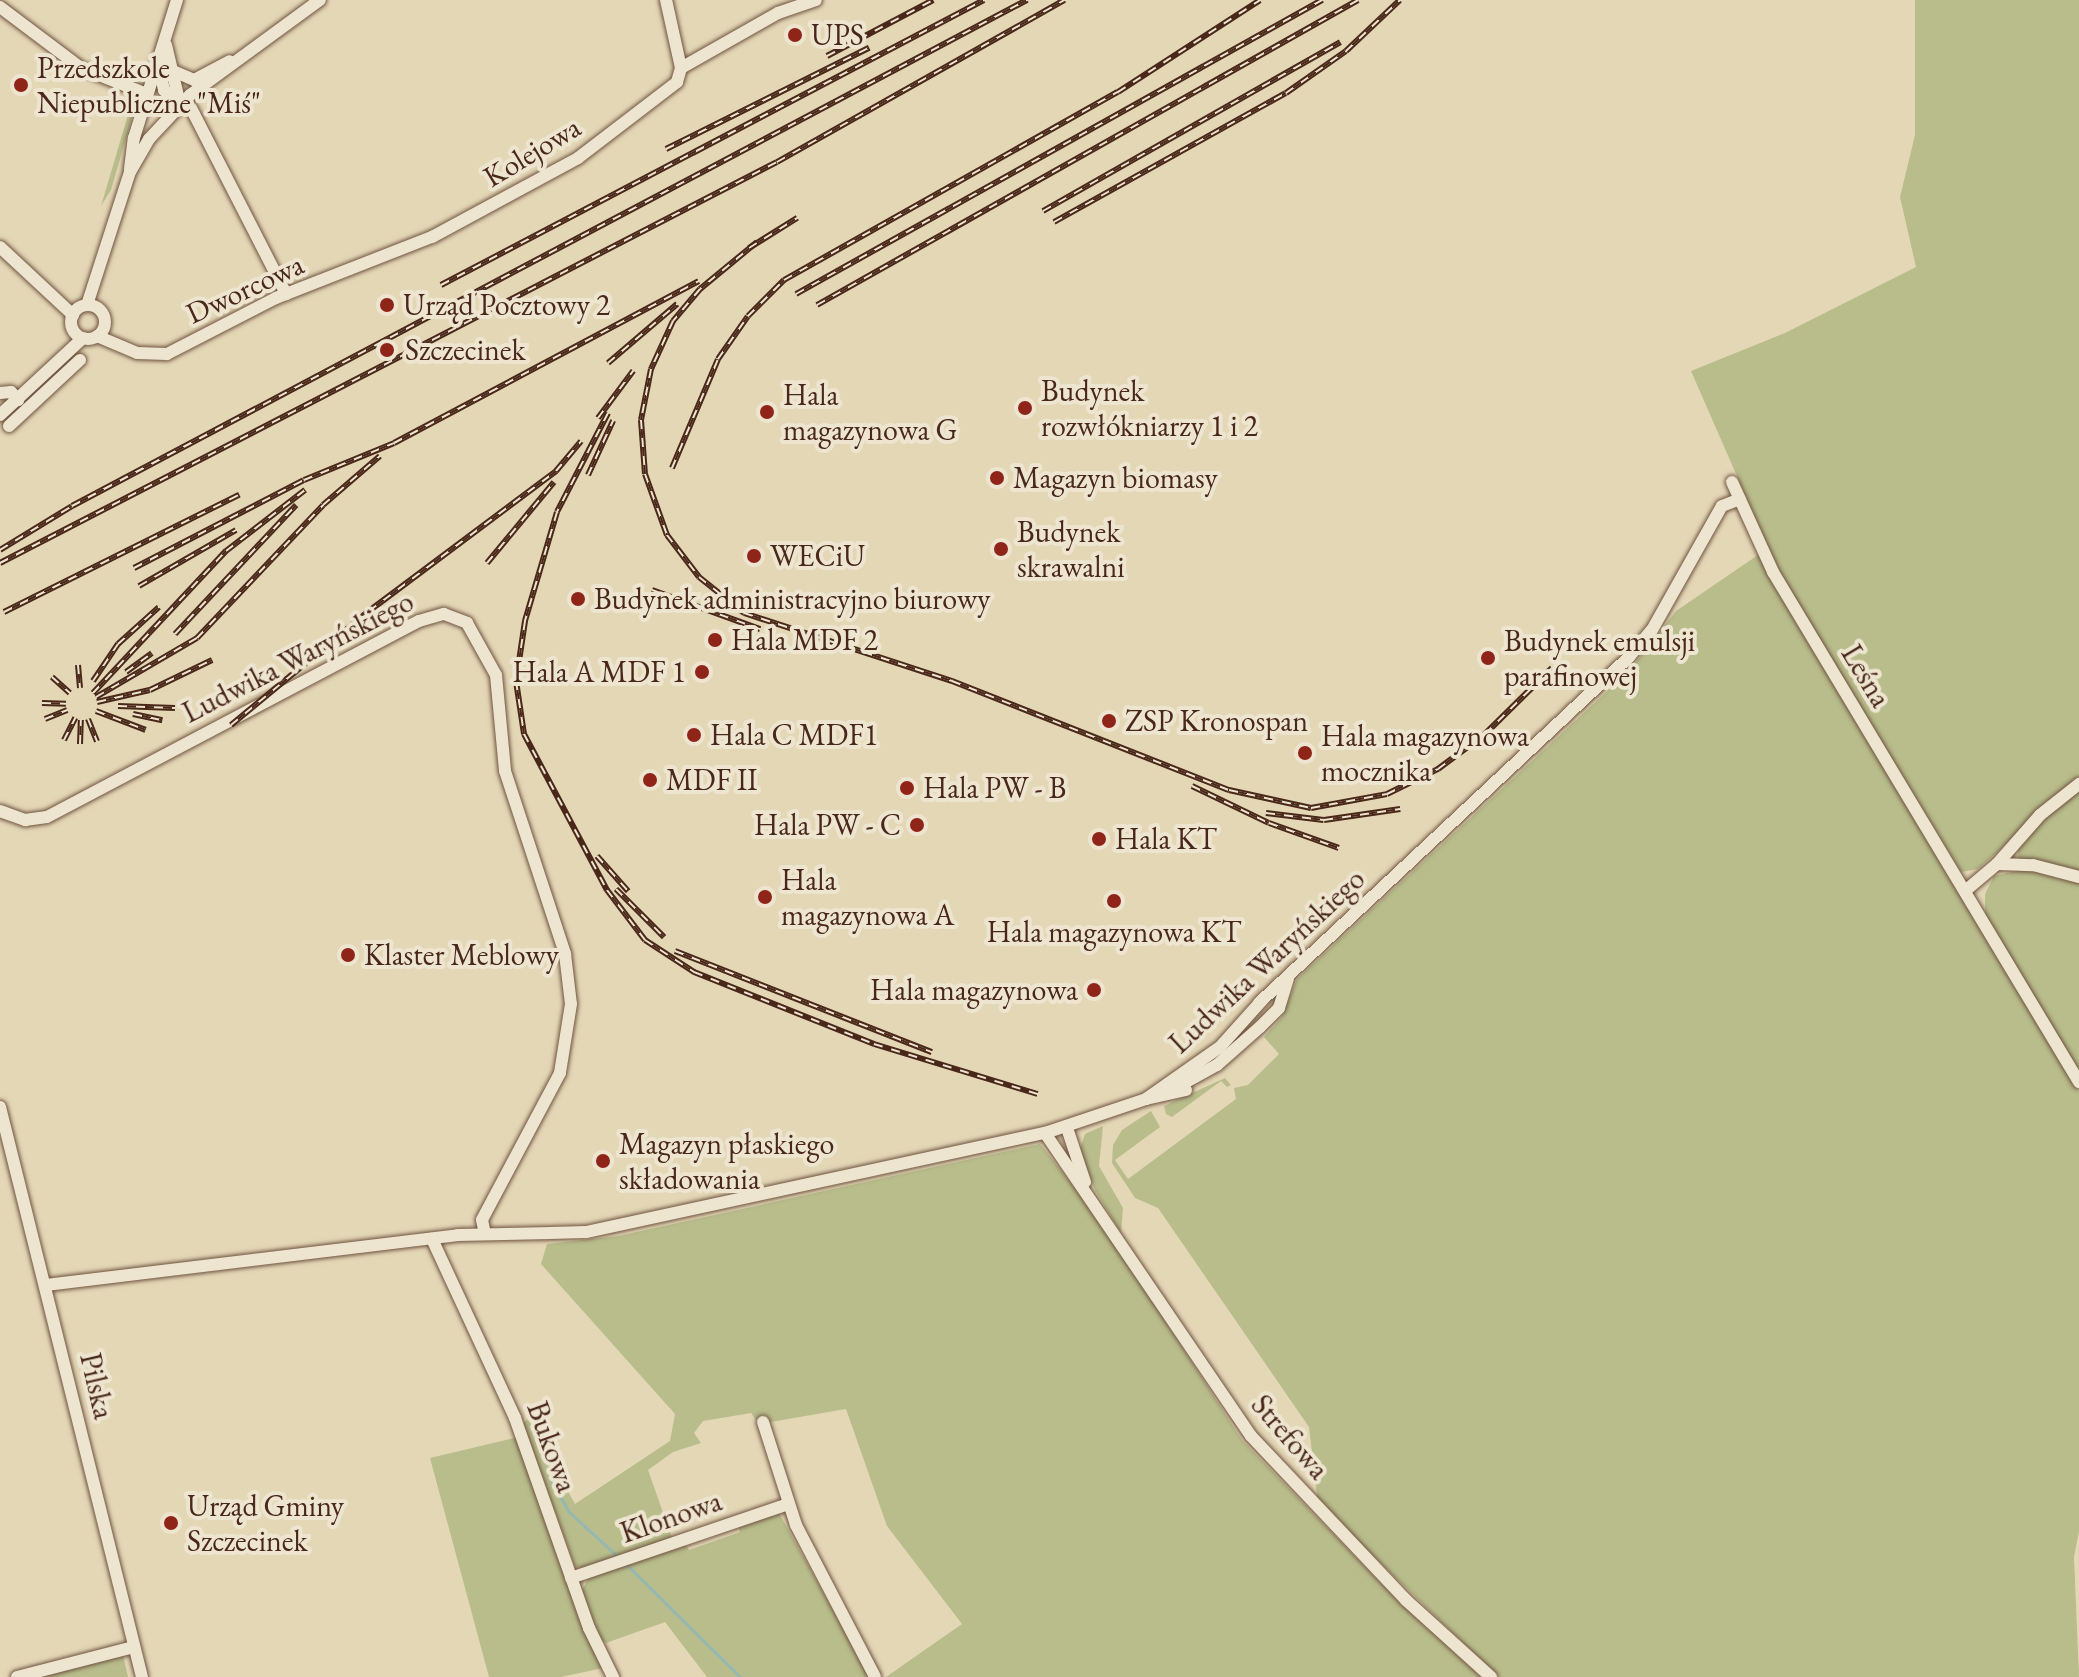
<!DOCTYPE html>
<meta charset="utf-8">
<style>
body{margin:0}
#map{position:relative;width:2079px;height:1677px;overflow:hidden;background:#e4d7b6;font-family:"EB Garamond",serif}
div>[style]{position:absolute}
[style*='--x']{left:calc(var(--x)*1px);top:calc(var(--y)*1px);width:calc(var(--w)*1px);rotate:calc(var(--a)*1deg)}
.green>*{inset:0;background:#b8bd8b}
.stream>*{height:3px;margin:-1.5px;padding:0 1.5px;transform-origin:1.5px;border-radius:1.5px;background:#95b9b1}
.roads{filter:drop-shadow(0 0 2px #705340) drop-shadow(0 0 2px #705340)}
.minor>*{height:12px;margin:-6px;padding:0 6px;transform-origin:6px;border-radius:6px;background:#ede5d0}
.minor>.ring{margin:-6px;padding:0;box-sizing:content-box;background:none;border:12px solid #ede5d0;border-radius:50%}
.rail>*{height:6px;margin-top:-3px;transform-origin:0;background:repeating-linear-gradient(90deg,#ede5d0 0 9px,#492719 0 18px);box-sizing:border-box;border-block:2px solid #492719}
.dots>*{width:22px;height:22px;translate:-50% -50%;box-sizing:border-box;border:4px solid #ede5d0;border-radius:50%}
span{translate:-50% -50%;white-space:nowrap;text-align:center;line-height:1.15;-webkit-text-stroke:8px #ede5d0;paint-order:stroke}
.poi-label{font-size:30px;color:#492719}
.left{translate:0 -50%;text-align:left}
.right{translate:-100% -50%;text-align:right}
.street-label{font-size:30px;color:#492719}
</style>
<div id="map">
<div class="green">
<i style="clip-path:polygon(1915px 0,2079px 0,2079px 780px,1978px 869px,1961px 872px,1778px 570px,1691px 371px,1785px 333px,1916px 267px,1900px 197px,1915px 135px)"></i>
<i style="clip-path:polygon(133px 98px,135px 107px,111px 190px,101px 206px)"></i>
<i style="clip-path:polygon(1758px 555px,2079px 1092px,2079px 1531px,2074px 1557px,2079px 1677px,1499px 1677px,1318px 1503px,1309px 1427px,1158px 1208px,1135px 1198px,1112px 1163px,1113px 1145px,1122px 1130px,1151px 1111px,1160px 1127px,1115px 1160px,1128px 1179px,1236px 1099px,1234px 1088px,1248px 1085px,1279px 1054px,1264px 1037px,1282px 1017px,1297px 979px,1629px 671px,1676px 611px)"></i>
<i style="clip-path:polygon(2079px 789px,2079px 873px,2018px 858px,2018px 842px)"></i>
<i style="clip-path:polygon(2025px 869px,2079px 882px,2079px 1074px,1985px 915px,1985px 894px,1994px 876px)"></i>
<i style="clip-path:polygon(1225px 1078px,1231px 1085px,1227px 1087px,1221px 1081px,1172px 1117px,1166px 1114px,1164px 1106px)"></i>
<i style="clip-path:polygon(1103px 1126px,1099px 1166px,1123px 1208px,1121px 1233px,1095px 1190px,1080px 1149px,1085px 1134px)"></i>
<i style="clip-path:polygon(1040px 1144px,1099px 1218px,1242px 1440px,1402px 1605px,1481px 1677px,886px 1677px,962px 1624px,887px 1526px,846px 1409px,759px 1424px,751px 1413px,703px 1421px,694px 1433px,701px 1443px,673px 1452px,648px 1470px,672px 1538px,581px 1568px,575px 1566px,523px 1423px,528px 1419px,575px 1504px,670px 1441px,675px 1414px,541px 1264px,547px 1244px,618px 1236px)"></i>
<i style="clip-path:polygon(518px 1437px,603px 1668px,561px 1677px,489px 1677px,430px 1458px)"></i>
<i style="clip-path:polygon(779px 1513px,870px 1677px,707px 1677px,665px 1622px,606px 1643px,600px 1638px,582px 1591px,589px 1576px,685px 1543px,689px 1550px,740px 1532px,738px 1525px)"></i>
<i style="clip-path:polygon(123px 1655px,128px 1677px,37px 1677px)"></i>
</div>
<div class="stream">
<i style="--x:550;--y:1478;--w:38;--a:61"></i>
<i style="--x:568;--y:1511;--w:64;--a:42.5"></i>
<i style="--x:627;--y:1565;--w:159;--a:44.7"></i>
</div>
<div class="roads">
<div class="minor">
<i style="--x:0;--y:7;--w:101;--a:37"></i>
<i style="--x:81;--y:68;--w:71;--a:21.5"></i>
<i style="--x:166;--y:45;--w:61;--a:76.7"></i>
<i style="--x:159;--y:68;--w:23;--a:77"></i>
<i style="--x:164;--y:90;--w:21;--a:41"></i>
<i style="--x:681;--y:68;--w:112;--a:-29.6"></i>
<i style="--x:778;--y:13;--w:40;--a:-18.9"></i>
<i style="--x:173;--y:71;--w:23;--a:23"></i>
<i style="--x:194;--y:80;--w:40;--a:-28"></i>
<i style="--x:191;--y:108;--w:209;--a:62.9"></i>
<i style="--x:130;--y:169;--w:31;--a:-83"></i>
<i style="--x:134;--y:138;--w:145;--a:-72.7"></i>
<i style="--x:0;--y:247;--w:100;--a:43"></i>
<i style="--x:87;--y:305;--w:140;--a:-72.1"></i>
<i style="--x:130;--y:172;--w:38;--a:-60"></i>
<i style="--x:149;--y:139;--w:60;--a:-47"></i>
<i style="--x:190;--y:95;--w:161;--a:-36.2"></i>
<i class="ring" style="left:71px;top:305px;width:22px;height:22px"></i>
<i style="--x:97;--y:336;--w:43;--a:23"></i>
<i style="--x:137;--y:353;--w:30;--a:2"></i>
<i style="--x:167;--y:354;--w:123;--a:-27.2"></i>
<i style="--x:276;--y:298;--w:168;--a:-21.4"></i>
<i style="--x:432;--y:237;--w:166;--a:-28.4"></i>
<i style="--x:578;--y:158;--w:125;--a:-37.5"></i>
<i style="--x:677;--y:82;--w:15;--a:-74"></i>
<i style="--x:681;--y:68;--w:70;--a:-102.4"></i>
<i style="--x:0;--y:393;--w:11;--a:-5"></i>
<i style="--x:11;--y:392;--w:11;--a:49"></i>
<i style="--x:0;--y:415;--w:113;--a:-42.9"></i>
<i style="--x:9;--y:426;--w:97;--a:-42.9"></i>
<i style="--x:1732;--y:482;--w:99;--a:65.5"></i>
<i style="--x:1773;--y:572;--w:595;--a:59.04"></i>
<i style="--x:0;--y:811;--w:27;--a:20"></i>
<i style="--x:25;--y:820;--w:22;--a:-8"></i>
<i style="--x:47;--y:817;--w:420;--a:-27.8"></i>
<i style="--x:419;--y:621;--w:26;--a:-16"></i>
<i style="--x:444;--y:614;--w:25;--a:21"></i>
<i style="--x:467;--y:623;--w:60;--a:60.9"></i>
<i style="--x:496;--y:675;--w:96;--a:84.6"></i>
<i style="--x:505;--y:771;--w:193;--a:71.8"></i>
<i style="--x:565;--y:954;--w:50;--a:83.2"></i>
<i style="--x:571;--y:1004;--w:70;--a:99.1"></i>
<i style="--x:560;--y:1073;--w:166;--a:118"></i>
<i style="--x:482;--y:1220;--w:14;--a:78"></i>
<i style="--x:1997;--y:864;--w:36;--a:2"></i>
<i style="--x:2033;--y:865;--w:48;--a:14.6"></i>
<i style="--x:1965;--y:891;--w:42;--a:-40.2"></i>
<i style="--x:1997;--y:864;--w:65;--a:-48.7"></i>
<i style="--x:2040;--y:815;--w:50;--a:-38.5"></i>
<i style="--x:1259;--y:1003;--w:507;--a:-43.08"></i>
<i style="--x:1629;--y:657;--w:35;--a:-50"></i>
<i style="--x:1652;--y:630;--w:142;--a:-60.6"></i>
<i style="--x:1722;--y:506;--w:19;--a:-21"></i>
<i style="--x:1177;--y:1087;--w:46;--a:-28.8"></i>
<i style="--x:1217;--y:1065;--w:57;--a:-41.5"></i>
<i style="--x:1260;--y:1027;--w:27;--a:-45"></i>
<i style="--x:1279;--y:1008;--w:31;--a:-73"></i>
<i style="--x:1146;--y:1099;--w:41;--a:-12.7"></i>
<i style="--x:0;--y:1107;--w:587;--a:76.01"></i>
<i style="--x:1067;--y:1128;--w:57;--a:71.6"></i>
<i style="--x:1045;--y:1133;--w:366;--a:55.8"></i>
<i style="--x:1251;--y:1436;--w:226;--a:46.6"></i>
<i style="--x:1406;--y:1600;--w:115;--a:42.2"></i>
<i style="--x:432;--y:1239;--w:197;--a:65.1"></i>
<i style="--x:515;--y:1418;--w:223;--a:70.6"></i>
<i style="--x:589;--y:1628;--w:55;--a:63.9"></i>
<i style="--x:46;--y:1285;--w:415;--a:-6.9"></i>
<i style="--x:458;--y:1235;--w:128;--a:-1.3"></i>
<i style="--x:586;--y:1232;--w:470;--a:-12.2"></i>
<i style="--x:1045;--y:1133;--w:107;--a:-18.6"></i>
<i style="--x:1146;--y:1099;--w:90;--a:-35.1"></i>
<i style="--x:1220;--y:1047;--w:64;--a:-48.1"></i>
<i style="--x:763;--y:1422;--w:108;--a:72.2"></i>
<i style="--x:796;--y:1525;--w:171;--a:62.5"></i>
<i style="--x:571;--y:1578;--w:229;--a:-18.8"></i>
<i style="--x:17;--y:1677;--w:121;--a:-14.4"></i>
</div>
</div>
<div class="rail">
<i style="--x:827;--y:56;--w:120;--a:-27.8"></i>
<i style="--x:666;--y:149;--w:227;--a:-26.5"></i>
<i style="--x:1043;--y:211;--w:342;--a:-29.6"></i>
<i style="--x:1054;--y:222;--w:265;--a:-29.1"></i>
<i style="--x:1286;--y:93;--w:73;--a:-35"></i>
<i style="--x:1346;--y:51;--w:74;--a:-43.4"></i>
<i style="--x:757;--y:242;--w:74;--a:140.5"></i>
<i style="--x:700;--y:289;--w:42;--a:130.2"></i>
<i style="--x:673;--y:321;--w:53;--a:114.6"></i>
<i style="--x:651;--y:369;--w:52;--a:101.1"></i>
<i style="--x:641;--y:420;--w:54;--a:85.8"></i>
<i style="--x:645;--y:474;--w:65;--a:70.2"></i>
<i style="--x:667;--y:535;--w:53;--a:52.7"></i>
<i style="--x:699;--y:577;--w:58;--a:38.7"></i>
<i style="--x:744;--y:613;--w:219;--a:18.1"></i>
<i style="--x:952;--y:681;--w:298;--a:21.5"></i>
<i style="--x:1229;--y:790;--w:84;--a:12.4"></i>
<i style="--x:1311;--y:808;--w:77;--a:-10.4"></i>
<i style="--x:1387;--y:794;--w:57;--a:-26.1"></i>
<i style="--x:1438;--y:769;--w:59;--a:-36.7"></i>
<i style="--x:1485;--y:734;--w:94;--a:-44.6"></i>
<i style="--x:749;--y:248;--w:57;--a:-32"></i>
<i style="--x:441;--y:285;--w:613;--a:-27.69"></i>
<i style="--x:796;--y:294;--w:603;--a:-29.2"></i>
<i style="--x:817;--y:305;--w:621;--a:-29.41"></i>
<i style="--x:608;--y:363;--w:91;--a:-40.5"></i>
<i style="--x:608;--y:413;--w:111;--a:117.3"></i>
<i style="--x:557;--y:512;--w:114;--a:106.4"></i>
<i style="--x:525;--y:621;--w:61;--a:98.5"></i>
<i style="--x:516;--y:681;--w:54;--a:81.4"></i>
<i style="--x:524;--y:734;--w:177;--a:62"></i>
<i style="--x:607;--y:890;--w:63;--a:52.8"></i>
<i style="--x:645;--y:940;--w:59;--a:33.1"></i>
<i style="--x:694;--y:972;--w:194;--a:21.8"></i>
<i style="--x:874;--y:1044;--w:171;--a:17"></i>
<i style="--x:598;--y:418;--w:59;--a:-53.3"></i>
<i style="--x:672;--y:468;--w:118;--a:-67.1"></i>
<i style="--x:718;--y:359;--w:52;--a:-55.1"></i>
<i style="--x:748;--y:316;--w:51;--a:-45"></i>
<i style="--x:784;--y:280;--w:383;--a:-29.4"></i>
<i style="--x:1118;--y:92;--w:169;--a:-32.9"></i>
<i style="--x:588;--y:475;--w:60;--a:-65.2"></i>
<i style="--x:0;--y:550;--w:84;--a:-31.4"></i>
<i style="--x:72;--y:506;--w:1081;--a:-27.92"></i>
<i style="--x:0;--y:563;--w:874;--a:-27.3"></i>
<i style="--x:777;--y:162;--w:330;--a:-29.4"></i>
<i style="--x:487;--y:563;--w:105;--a:-50.4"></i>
<i style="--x:134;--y:568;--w:191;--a:-27.4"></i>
<i style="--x:304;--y:480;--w:97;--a:-22.3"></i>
<i style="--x:394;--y:443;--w:345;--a:-28"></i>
<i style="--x:139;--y:586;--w:112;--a:-30"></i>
<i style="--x:652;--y:590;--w:115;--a:19.9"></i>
<i style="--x:4;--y:612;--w:263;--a:-26.5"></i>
<i style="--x:175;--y:634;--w:177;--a:-46.8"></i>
<i style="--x:78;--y:665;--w:23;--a:85"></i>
<i style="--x:126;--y:672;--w:32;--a:-36"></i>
<i style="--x:52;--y:677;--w:24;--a:42"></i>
<i style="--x:93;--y:681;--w:45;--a:-56"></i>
<i style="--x:118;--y:644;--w:55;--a:-42.1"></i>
<i style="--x:93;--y:693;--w:195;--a:-46.9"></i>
<i style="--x:226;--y:551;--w:100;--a:-37.7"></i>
<i style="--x:96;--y:697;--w:117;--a:-30.3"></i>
<i style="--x:197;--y:638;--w:183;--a:-46.5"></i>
<i style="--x:323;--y:505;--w:75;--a:-40.7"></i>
<i style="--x:97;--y:702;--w:54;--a:-12.8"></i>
<i style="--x:150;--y:690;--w:69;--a:-25.8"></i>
<i style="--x:42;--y:703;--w:24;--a:2"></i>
<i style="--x:118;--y:706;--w:57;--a:2"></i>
<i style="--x:96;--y:711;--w:53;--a:20.8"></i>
<i style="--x:133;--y:714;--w:30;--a:12"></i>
<i style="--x:45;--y:719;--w:24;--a:-22"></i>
<i style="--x:88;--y:719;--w:24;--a:68"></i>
<i style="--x:231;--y:725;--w:179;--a:-39.6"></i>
<i style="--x:369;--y:611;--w:234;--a:-36.8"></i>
<i style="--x:556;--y:471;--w:39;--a:-50"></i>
<i style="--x:64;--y:740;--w:25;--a:-63"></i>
<i style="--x:80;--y:744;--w:24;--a:-88"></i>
<i style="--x:1192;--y:786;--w:85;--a:25.7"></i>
<i style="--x:1269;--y:823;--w:74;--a:19.7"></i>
<i style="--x:1266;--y:813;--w:58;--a:6.9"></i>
<i style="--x:1324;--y:820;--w:77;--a:-8.2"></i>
<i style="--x:597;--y:856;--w:47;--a:48.5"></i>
<i style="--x:616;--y:889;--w:68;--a:45"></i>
<i style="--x:675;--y:951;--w:276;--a:21.5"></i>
</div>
<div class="dots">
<i style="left:795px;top:35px;background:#8f2418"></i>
<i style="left:21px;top:85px;background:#8f2418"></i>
<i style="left:387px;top:305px;background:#8f2418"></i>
<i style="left:387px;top:350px;background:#8f2418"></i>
<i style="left:1025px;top:408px;background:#8f2418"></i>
<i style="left:767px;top:412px;background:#8f2418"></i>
<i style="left:997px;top:478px;background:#8f2418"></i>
<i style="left:1001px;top:549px;background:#8f2418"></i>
<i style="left:754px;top:556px;background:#8f2418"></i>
<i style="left:578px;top:599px;background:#8f2418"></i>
<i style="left:715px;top:640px;background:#8f2418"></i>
<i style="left:1488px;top:658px;background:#8f2418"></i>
<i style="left:702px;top:672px;background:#8f2418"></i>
<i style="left:1109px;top:721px;background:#8f2418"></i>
<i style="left:694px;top:735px;background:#8f2418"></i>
<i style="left:1305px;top:753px;background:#8f2418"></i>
<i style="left:650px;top:780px;background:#8f2418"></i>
<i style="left:907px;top:788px;background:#8f2418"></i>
<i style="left:917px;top:825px;background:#8f2418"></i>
<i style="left:1099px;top:839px;background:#8f2418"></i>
<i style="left:765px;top:897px;background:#8f2418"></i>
<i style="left:1114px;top:901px;background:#8f2418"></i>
<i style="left:348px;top:955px;background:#8f2418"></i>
<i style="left:1094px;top:990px;background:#8f2418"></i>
<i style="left:603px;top:1161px;background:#8f2418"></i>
<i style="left:171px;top:1523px;background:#8f2418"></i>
</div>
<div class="poi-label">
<span class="left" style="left:811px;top:35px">UPS</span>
<span class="left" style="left:37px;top:85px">Przedszkole<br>Niepubliczne "Miś"</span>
<span class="left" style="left:403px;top:305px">Urząd Pocztowy 2</span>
<span class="left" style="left:405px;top:350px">Szczecinek</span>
<span class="left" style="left:1041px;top:408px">Budynek<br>rozwłókniarzy 1 i 2</span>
<span class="left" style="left:783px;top:412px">Hala<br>magazynowa G</span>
<span class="left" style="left:1013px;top:478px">Magazyn biomasy</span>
<span class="left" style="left:1017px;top:549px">Budynek<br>skrawalni</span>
<span class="left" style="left:770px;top:556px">WECiU</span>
<span class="left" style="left:594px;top:599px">Budynek administracyjno biurowy</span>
<span class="left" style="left:731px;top:640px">Hala MDF 2</span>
<span class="left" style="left:1504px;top:658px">Budynek emulsji<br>parafinowej</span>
<span class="right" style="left:686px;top:672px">Hala A MDF 1</span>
<span class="left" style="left:1125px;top:721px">ZSP Kronospan</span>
<span class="left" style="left:710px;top:735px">Hala C MDF1</span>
<span class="left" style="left:1321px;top:753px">Hala magazynowa<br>mocznika</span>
<span class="left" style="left:666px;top:780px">MDF II</span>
<span class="left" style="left:923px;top:788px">Hala PW - B</span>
<span class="right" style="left:901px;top:825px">Hala PW - C</span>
<span class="left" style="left:1115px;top:839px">Hala KT</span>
<span class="left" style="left:781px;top:897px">Hala<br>magazynowa A</span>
<span style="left:1114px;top:932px">Hala magazynowa KT</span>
<span class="left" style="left:364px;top:955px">Klaster Meblowy</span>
<span class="right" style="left:1078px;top:990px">Hala magazynowa</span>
<span class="left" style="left:619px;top:1161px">Magazyn płaskiego<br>składowania</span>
<span class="left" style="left:187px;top:1523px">Urząd Gminy<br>Szczecinek</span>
</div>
<div class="street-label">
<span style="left:532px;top:152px;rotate:-31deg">Kolejowa</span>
<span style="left:245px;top:289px;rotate:-25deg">Dworcowa</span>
<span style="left:298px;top:657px;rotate:-27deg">Ludwika Waryńskiego</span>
<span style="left:1866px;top:676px;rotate:59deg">Leśna</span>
<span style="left:1267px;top:961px;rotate:-43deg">Ludwika Waryńskiego</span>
<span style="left:97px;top:1386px;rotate:77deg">Pilska</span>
<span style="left:1290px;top:1437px;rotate:49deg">Strefowa</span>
<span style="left:552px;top:1447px;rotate:70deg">Bukowa</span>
<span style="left:671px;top:1517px;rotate:-19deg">Klonowa</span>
</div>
</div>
